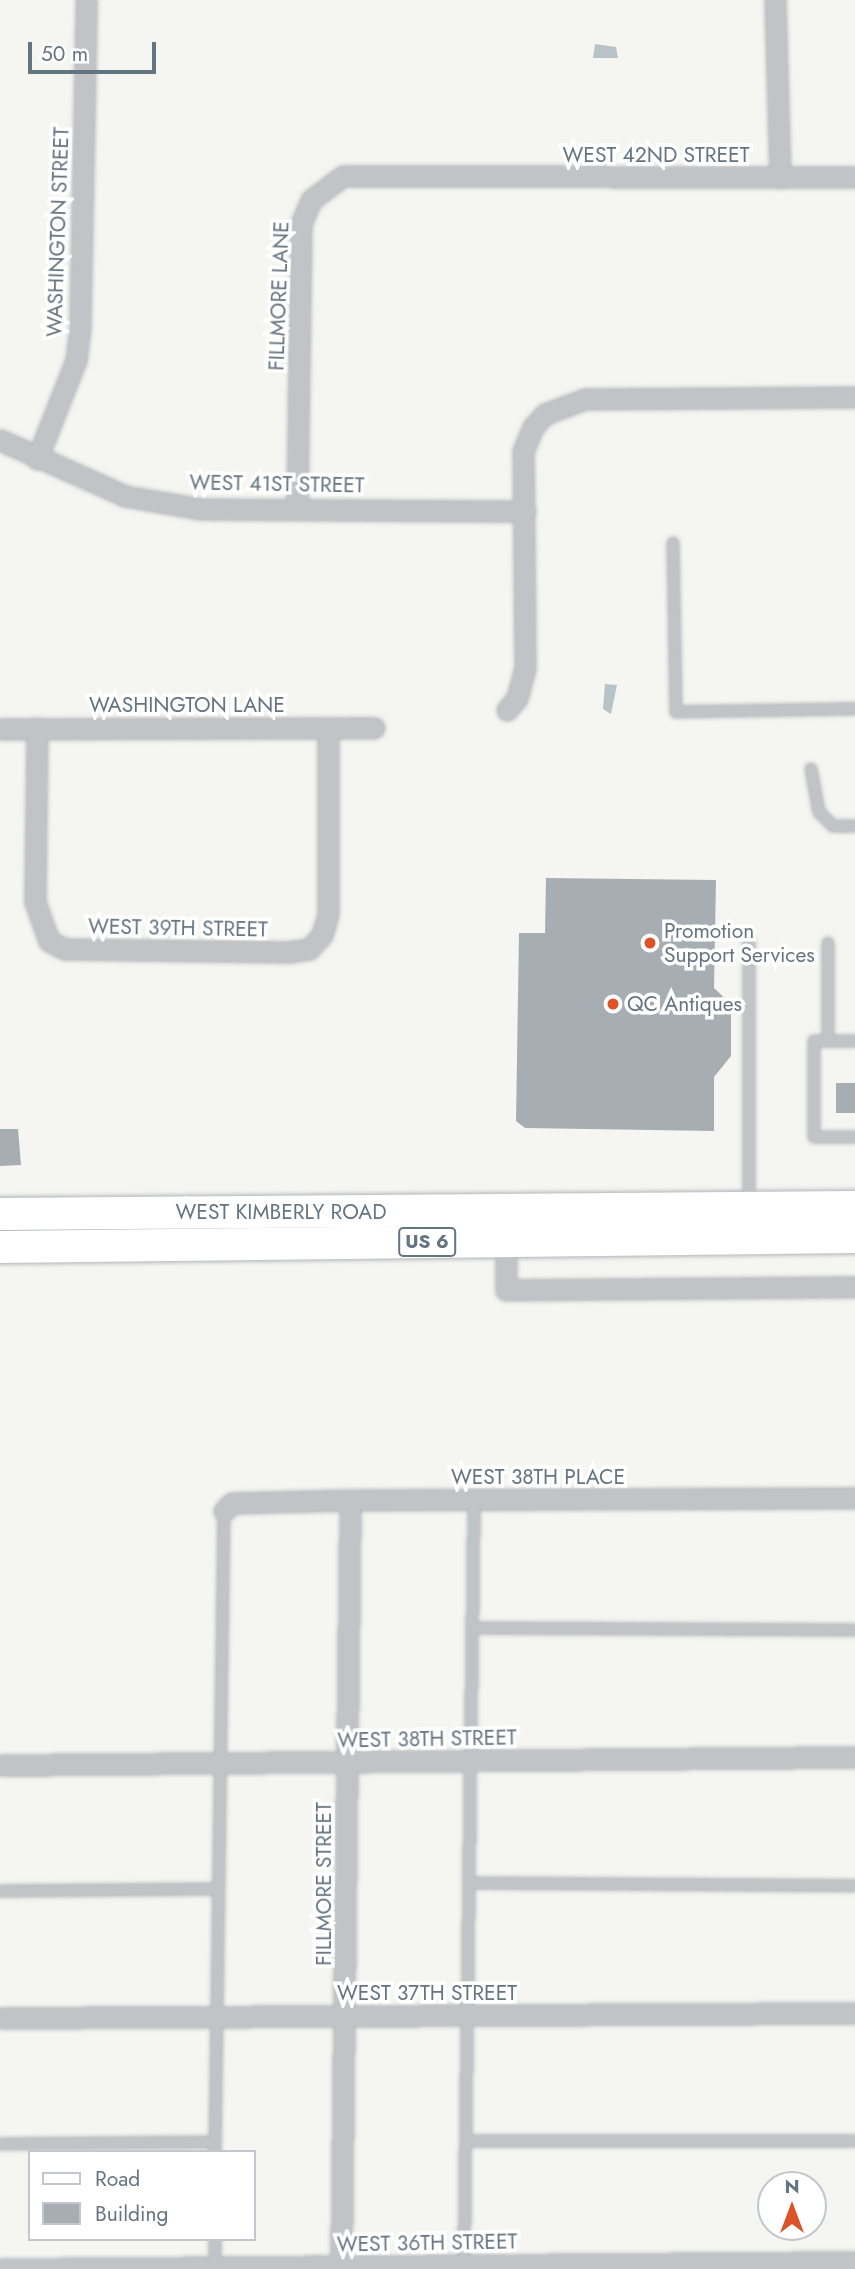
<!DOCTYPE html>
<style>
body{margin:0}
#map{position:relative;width:855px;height:2269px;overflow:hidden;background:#f5f5f1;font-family:Jost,sans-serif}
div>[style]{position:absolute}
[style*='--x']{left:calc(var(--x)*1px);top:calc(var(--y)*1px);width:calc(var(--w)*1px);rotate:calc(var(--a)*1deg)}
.water>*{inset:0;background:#b7c3c7}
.building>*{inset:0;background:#a7aeb3;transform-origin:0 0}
.roads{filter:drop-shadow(0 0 2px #b3b7bb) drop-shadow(0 0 2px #b3b7bb)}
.lane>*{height:10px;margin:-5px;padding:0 5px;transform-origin:5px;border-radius:5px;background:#c0c4c7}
.street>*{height:19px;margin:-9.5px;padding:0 9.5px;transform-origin:9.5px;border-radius:9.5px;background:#c0c4c7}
.primary>*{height:32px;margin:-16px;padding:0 16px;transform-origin:16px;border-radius:16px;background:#fff}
.dots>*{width:19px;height:19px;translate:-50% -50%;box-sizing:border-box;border:4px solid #fff;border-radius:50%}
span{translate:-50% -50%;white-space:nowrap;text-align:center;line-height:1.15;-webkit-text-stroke:7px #fff;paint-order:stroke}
.shield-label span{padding:2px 5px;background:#fff;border:2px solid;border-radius:5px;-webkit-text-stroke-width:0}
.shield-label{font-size:19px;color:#657481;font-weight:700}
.street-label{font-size:21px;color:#657481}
.poi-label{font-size:21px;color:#657481}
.left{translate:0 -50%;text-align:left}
.legend{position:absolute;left:28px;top:2150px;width:228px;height:91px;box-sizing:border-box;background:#fff;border:2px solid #c1c7cd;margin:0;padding:9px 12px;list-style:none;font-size:21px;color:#657481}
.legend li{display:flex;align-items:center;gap:14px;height:35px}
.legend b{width:35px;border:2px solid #c1c7cd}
.north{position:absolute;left:757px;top:2171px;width:70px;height:70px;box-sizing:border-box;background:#fff;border:2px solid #c1c7cd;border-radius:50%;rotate:0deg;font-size:19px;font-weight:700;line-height:28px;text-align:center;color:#657481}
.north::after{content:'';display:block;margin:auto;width:24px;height:32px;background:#dc532a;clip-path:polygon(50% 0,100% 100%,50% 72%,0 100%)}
.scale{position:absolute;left:28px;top:42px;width:128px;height:32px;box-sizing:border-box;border:4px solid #657481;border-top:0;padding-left:9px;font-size:21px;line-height:24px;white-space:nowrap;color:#657481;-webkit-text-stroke:5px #fff;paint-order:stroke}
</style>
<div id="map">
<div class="water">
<i style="clip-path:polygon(595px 44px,616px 47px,618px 58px,593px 58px)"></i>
<i style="clip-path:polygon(605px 684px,617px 685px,611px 714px,603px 709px)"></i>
</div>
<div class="building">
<i style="clip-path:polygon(546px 878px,716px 880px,714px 988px,731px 1004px,731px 1056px,714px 1077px,714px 1131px,525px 1128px,516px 1121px,519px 933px,545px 933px)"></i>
<i style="left:855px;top:1083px;width:30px;height:19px;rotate:90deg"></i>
<i style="clip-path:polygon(0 1129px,18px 1129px,21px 1165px,0 1166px)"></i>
</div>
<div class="roads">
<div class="lane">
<i style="--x:673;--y:543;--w:169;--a:89"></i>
<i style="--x:676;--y:712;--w:179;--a:-1"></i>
<i style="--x:811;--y:769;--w:44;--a:79.5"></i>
<i style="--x:819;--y:812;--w:20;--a:45"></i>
<i style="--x:833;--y:826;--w:22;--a:0"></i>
<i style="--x:749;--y:941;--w:262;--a:90"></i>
<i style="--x:828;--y:943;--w:98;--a:90"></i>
<i style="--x:855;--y:1041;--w:41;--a:180"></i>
<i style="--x:814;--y:1041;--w:96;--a:90"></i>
<i style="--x:814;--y:1137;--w:41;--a:0"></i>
<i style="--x:473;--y:1628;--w:382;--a:0.3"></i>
<i style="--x:470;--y:1883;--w:385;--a:0.4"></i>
<i style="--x:0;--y:1891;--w:216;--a:-0.5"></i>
<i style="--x:467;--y:2141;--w:388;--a:0"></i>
<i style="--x:0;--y:2144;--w:215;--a:-0.5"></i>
<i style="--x:215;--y:2152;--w:641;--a:-89.2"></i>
<i style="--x:464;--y:2265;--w:766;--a:-89.25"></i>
<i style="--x:215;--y:2267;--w:28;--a:-90"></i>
</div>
<div class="street">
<i style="--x:775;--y:0;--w:178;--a:88.4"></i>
<i style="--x:0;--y:440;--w:137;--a:24.1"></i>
<i style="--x:125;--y:496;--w:76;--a:9.8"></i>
<i style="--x:200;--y:509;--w:325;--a:0.4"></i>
<i style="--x:37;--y:459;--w:106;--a:-68.5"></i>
<i style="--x:76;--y:360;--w:35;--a:-83"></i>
<i style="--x:80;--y:325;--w:325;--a:-88.9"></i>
<i style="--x:297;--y:508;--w:284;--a:-89.2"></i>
<i style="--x:301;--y:224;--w:26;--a:-67"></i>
<i style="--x:311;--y:200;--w:40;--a:-37"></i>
<i style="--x:343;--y:176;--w:512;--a:0.11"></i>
<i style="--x:507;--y:710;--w:16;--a:-50"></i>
<i style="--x:517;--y:698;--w:31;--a:-75"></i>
<i style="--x:525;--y:668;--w:217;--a:-90.5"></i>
<i style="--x:523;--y:451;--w:26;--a:-67"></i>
<i style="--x:533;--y:427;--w:18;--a:-47"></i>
<i style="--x:545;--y:414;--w:43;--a:-20.6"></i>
<i style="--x:585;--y:399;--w:270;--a:-0.4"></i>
<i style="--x:37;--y:728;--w:174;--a:90.7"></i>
<i style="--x:35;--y:902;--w:41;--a:70.3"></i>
<i style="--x:49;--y:941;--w:18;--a:27"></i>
<i style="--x:65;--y:949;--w:223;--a:0.8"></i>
<i style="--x:288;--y:952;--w:21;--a:-8"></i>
<i style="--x:309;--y:949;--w:19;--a:-47"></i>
<i style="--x:322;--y:935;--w:22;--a:-74"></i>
<i style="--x:328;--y:914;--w:186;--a:-90"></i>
<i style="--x:0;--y:729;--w:374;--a:-0.2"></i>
<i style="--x:506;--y:1241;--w:49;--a:90"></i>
<i style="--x:506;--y:1290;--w:349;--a:-0.5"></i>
<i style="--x:224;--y:1511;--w:11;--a:-45"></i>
<i style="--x:232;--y:1503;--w:118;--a:-1.5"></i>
<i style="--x:350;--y:1500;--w:505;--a:-0.23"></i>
<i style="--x:0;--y:1765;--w:855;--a:-0.54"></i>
<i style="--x:0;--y:2018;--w:855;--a:-0.34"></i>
<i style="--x:0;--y:2269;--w:855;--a:-0.47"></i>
<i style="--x:341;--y:2269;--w:769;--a:-89.33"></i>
</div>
<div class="primary">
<i style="--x:0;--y:1214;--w:855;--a:-0.47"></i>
<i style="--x:0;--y:1247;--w:855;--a:-0.67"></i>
</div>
</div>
<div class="dots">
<i style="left:650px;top:943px;background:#dc532a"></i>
<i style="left:613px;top:1004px;background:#dc532a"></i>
</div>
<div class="shield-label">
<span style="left:427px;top:1242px">US 6</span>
</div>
<div class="street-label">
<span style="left:656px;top:155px">WEST 42ND STREET</span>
<span style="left:58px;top:232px;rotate:-88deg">WASHINGTON STREET</span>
<span style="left:279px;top:296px;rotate:-88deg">FILLMORE LANE</span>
<span style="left:277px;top:484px;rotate:1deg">WEST 41ST STREET</span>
<span style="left:187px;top:705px">WASHINGTON LANE</span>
<span style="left:178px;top:928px;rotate:1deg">WEST 39TH STREET</span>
<span style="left:281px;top:1212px">WEST KIMBERLY ROAD</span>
<span style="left:538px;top:1477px">WEST 38TH PLACE</span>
<span style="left:427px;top:1739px;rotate:-1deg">WEST 38TH STREET</span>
<span style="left:324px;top:1884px;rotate:-90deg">FILLMORE STREET</span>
<span style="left:427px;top:1993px">WEST 37TH STREET</span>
<span style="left:427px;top:2243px;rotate:-1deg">WEST 36TH STREET</span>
</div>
<div class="poi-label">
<span class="left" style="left:664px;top:943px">Promotion<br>Support Services</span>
<span class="left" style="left:627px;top:1004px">QC Antiques</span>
</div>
<ul class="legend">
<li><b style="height:9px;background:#fff"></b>Road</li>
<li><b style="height:19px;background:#a7aeb3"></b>Building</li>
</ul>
<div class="north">N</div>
<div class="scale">50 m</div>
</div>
